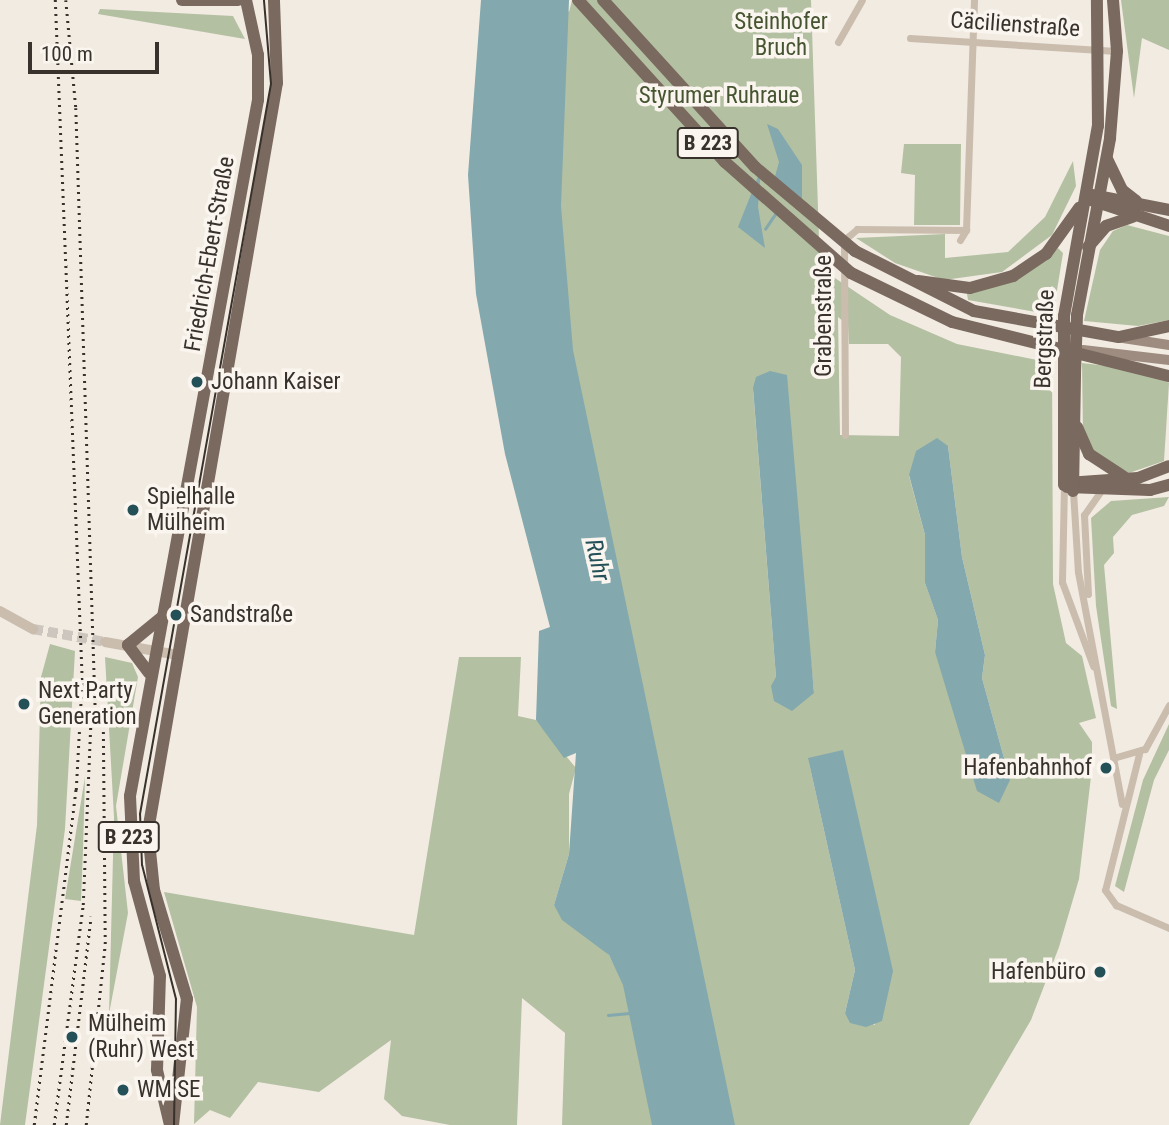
<!DOCTYPE html>
<meta charset="utf-8">
<style>
body{margin:0}
#map{position:relative;width:1169px;height:1125px;overflow:hidden;background:#f2ebe2;font-family:"Roboto Condensed",sans-serif}
div>[style]{position:absolute}
[style*='--x']{left:calc(var(--x)*1px);top:calc(var(--y)*1px);width:calc(var(--w)*1px);rotate:calc(var(--a)*1deg)}
.green>*{inset:0;background:#b4c0a2}
.water>*{inset:0;background:#83a8ad}
.stream>*{height:2.5px;margin:-1.25px;padding:0 1.25px;transform-origin:1.25px;border-radius:1.25px;background:#83a8ad}
.tertiary-tunnel>*{height:10px;margin-top:-5px;transform-origin:0;background:repeating-linear-gradient(90deg,#cdc6be 0 10px,transparent 0 15px)}
.minor>*{height:7px;margin:-3.5px;padding:0 3.5px;transform-origin:3.5px;border-radius:3.5px;background:#cabdae}
.tertiary>*{height:10px;margin:-5px;padding:0 5px;transform-origin:5px;border-radius:5px;background:#cabdae}
.secondary>*{height:10px;margin:-5px;padding:0 5px;transform-origin:5px;border-radius:5px;background:#9d8c7f}
.primary>*{height:12px;margin:-6px;padding:0 6px;transform-origin:6px;border-radius:6px;background:#7a695e}
.tram>*{height:2px;margin:-1px;padding:0 1px;transform-origin:1px;border-radius:1px;background:#39312c}
.rail>*{height:2.5px;margin-top:-1.25px;transform-origin:0;background:repeating-linear-gradient(90deg,#39312c 0 2px,transparent 0 7px)}
.primary-bridge>*{height:12px;margin:-6px;padding:0 6px;transform-origin:6px;border-radius:6px;background:#7a695e}
.dots>*{width:19px;height:19px;translate:-50% -50%;box-sizing:border-box;border:4px solid #faf5ee;border-radius:50%}
span{translate:-50% -50%;white-space:nowrap;text-align:center;line-height:1.15;-webkit-text-stroke:7px #faf5ee;paint-order:stroke}
.shield-label span{padding:2px 5px;background:#faf5ee;border:2px solid;border-radius:5px;-webkit-text-stroke-width:0}
.shield-label{font-size:21px;color:#39312c;font-weight:700}
.park-label{font-size:23px;color:#465531}
.street-label{font-size:23px;color:#39312c}
.poi-label{font-size:23px;color:#39312c}
.left{translate:0 -50%;text-align:left}
.right{translate:-100% -50%;text-align:right}
.water-label{font-size:24px;color:#245158;font-style:italic}
.scale{position:absolute;left:28px;top:42px;width:131px;height:32px;box-sizing:border-box;border:4px solid #39312c;border-top:0;padding-left:9px;font-size:21px;line-height:24px;white-space:nowrap;color:#39312c;-webkit-text-stroke:5px #faf5ee;paint-order:stroke}
</style>
<div id="map">
<div class="green">
<i style="clip-path:polygon(evenodd,558px 0,569px 12px,572px 0,811px 0,820px 268px,890px 315px,957px 344px,1052px 363px,1053px 584px,1066px 643px,1082px 656px,1096px 718px,1079px 723px,1092px 742px,1092px 768px,1079px 879px,1059px 947px,1031px 1020px,969px 1125px,562px 1125px,565px 1033px,522px 998px,517px 1125px,450px 1125px,402px 1116px,384px 1099px,391px 1040px,319px 1092px,258px 1082px,230px 1118px,210px 1110px,194px 1124px,197px 1007px,164px 892px,414px 935px,459px 657px,521px 657px,518px 716px,536px 720px,576px 768px,569px 794px,569px 854px,554px 905px,609px 955px,618px 973px,519px 292px,558px 0,838px 317px,848px 325px,849px 344px,888px 344px,901px 357px,899px 436px,840px 435px,838px 317px,558px 0,753px 389px,800px 552px,814px 693px,776px 677px,753px 389px,558px 0,948px 446px,962px 557px,985px 655px,982px 678px,1010px 780px,935px 652px,938px 620px,925px 583px,925px 535px,909px 476px,948px 446px,558px 0,808px 758px,875px 1025px,845px 1013px,855px 970px,808px 758px)"></i>
<i style="clip-path:polygon(1121px 0,1169px 0,1169px 50px,1142px 38px,1134px 98px)"></i>
<i style="clip-path:polygon(100px 9px,233px 16px,245px 39px,98px 14px)"></i>
<i style="clip-path:polygon(904px 144px,961px 144px,960px 225px,914px 225px,915px 175px,901px 173px)"></i>
<i style="clip-path:polygon(1073px 161px,1076px 186px,1052px 235px,1002px 272px,944px 280px,895px 263px,856px 238px,945px 234px,945px 258px,1008px 252px,1045px 217px)"></i>
<i style="clip-path:polygon(1127px 225px,1169px 236px,1169px 320px,1138px 326px,1084px 321px,1100px 250px,1113px 231px)"></i>
<i style="clip-path:polygon(1058px 248px,1063px 253px,1053px 315px,968px 300px,967px 294px,1019px 278px)"></i>
<i style="clip-path:polygon(1082px 363px,1149px 371px,1169px 383px,1164px 461px,1129px 473px,1095px 455px,1083px 434px)"></i>
<i style="clip-path:polygon(1169px 497px,1164px 506px,1132px 515px,1113px 537px,1114px 553px,1104px 565px,1117px 709px,1111px 706px,1096px 606px,1091px 518px,1111px 501px)"></i>
<i style="clip-path:polygon(50px 644px,75px 651px,65px 829px,25px 1125px,0 1125px,37px 825px,41px 677px)"></i>
<i style="clip-path:polygon(105px 657px,132px 663px,138px 677px,116px 806px,128px 913px,109px 1014px,114px 817px)"></i>
<i style="clip-path:polygon(1169px 724px,1169px 750px,1154px 780px,1124px 892px,1115px 886px,1143px 780px)"></i>
<i style="clip-path:polygon(85px 777px,83px 850px,81px 901px,65px 899px)"></i>
</div>
<div class="water">
<i style="clip-path:polygon(481px 0,569px 0,561px 206px,573px 350px,735px 1125px,652px 1125px,623px 985px,609px 955px,562px 920px,554px 905px,569px 854px,576px 753px,564px 758px,536px 720px,539px 631px,550px 627px,505px 454px,476px 294px,468px 175px)"></i>
<i style="clip-path:polygon(767px 124px,778px 129px,802px 165px,802px 200px,774px 180px,779px 162px)"></i>
<i style="clip-path:polygon(761px 169px,758px 207px,765px 248px,738px 227px)"></i>
<i style="clip-path:polygon(770px 371px,787px 375px,814px 693px,792px 711px,774px 701px,771px 686px,776px 677px,753px 388px,756px 377px)"></i>
<i style="clip-path:polygon(937px 438px,948px 446px,962px 557px,985px 655px,982px 678px,1010px 780px,999px 803px,977px 791px,935px 652px,938px 620px,925px 583px,925px 535px,909px 475px,916px 451px)"></i>
<i style="clip-path:polygon(843px 750px,893px 971px,882px 1021px,866px 1027px,850px 1023px,845px 1013px,855px 970px,808px 758px)"></i>
</div>
<div class="stream">
<i style="--x:765;--y:229;--w:18;--a:-56"></i>
<i style="--x:608;--y:1015;--w:24;--a:-5"></i>
</div>
<div class="tertiary-tunnel">
<i style="--x:33;--y:629;--w:73;--a:10.2"></i>
</div>
<div class="minor">
<i style="--x:910;--y:38;--w:207;--a:3.6"></i>
<i style="--x:838;--y:42;--w:48;--a:-60.3"></i>
<i style="--x:960;--y:240;--w:12;--a:-59"></i>
<i style="--x:966;--y:230;--w:230;--a:-88"></i>
<i style="--x:845;--y:435;--w:195;--a:-90.3"></i>
<i style="--x:844;--y:240;--w:17;--a:-40"></i>
<i style="--x:857;--y:229;--w:109;--a:0.5"></i>
<i style="--x:1064;--y:485;--w:97;--a:91.2"></i>
<i style="--x:1062;--y:582;--w:90;--a:69.7"></i>
<i style="--x:1073;--y:491;--w:81;--a:86.5"></i>
<i style="--x:1078;--y:572;--w:236;--a:79.3"></i>
<i style="--x:1088;--y:594;--w:79;--a:-92.9"></i>
<i style="--x:1084;--y:515;--w:29;--a:-55"></i>
<i style="--x:1139;--y:754;--w:140;--a:104"></i>
<i style="--x:1105;--y:890;--w:19;--a:54"></i>
<i style="--x:1116;--y:905;--w:58;--a:23.5"></i>
<i style="--x:1113;--y:758;--w:33;--a:-16"></i>
<i style="--x:1145;--y:749;--w:50;--a:-61.4"></i>
</div>
<div class="tertiary">
<i style="--x:0;--y:611;--w:38;--a:29"></i>
<i style="--x:105;--y:642;--w:74;--a:10.1"></i>
</div>
<div class="secondary">
<i style="--x:1123;--y:338;--w:47;--a:8.7"></i>
<i style="--x:1083;--y:350;--w:87;--a:6.6"></i>
</div>
<div class="primary">
<i style="--x:182;--y:0;--w:56;--a:0"></i>
<i style="--x:1107;--y:159;--w:34;--a:64"></i>
<i style="--x:1122;--y:190;--w:18;--a:38"></i>
<i style="--x:1092;--y:195;--w:78;--a:11"></i>
<i style="--x:1091;--y:200;--w:82;--a:18.4"></i>
<i style="--x:1088;--y:247;--w:28;--a:-49"></i>
<i style="--x:1106;--y:226;--w:28;--a:-19"></i>
<i style="--x:855;--y:251;--w:133;--a:26.8"></i>
<i style="--x:974;--y:311;--w:147;--a:10.2"></i>
<i style="--x:1119;--y:337;--w:51;--a:-12.4"></i>
<i style="--x:851;--y:273;--w:112;--a:25.9"></i>
<i style="--x:952;--y:322;--w:224;--a:14"></i>
<i style="--x:918;--y:281;--w:52;--a:7.7"></i>
<i style="--x:970;--y:288;--w:45;--a:-15.6"></i>
<i style="--x:1013;--y:276;--w:40;--a:-34"></i>
<i style="--x:1046;--y:254;--w:57;--a:-54.3"></i>
<i style="--x:1077;--y:315;--w:180;--a:-79.4"></i>
<i style="--x:1110;--y:138;--w:87;--a:-85.4"></i>
<i style="--x:1117;--y:51;--w:51;--a:-94.5"></i>
<i style="--x:1064;--y:316;--w:193;--a:-79.9"></i>
<i style="--x:1098;--y:126;--w:126;--a:-90.5"></i>
<i style="--x:1077;--y:427;--w:30;--a:66"></i>
<i style="--x:1089;--y:454;--w:42;--a:33.3"></i>
<i style="--x:1067;--y:483;--w:71;--a:-4"></i>
<i style="--x:1138;--y:478;--w:33;--a:-21"></i>
<i style="--x:1064;--y:485;--w:114;--a:-90"></i>
<i style="--x:1067;--y:487;--w:83;--a:2.1"></i>
<i style="--x:1150;--y:490;--w:20;--a:-15"></i>
<i style="--x:1073;--y:491;--w:118;--a:-89"></i>
<i style="--x:149;--y:673;--w:35;--a:-127"></i>
<i style="--x:128;--y:645;--w:44;--a:-39.5"></i>
<i style="--x:170;--y:1125;--w:57;--a:-103.3"></i>
<i style="--x:157;--y:1070;--w:94;--a:-88.2"></i>
<i style="--x:160;--y:976;--w:98;--a:-105.3"></i>
<i style="--x:134;--y:881;--w:85;--a:-92.7"></i>
<i style="--x:130;--y:796;--w:708;--a:-79.58"></i>
<i style="--x:258;--y:100;--w:45;--a:-90"></i>
<i style="--x:258;--y:55;--w:56;--a:-102.3"></i>
<i style="--x:173;--y:1125;--w:127;--a:-83.7"></i>
<i style="--x:187;--y:999;--w:114;--a:-106.8"></i>
<i style="--x:154;--y:890;--w:59;--a:-95.8"></i>
<i style="--x:148;--y:831;--w:759;--a:-80.22"></i>
<i style="--x:277;--y:83;--w:83;--a:-92.1"></i>
</div>
<div class="tram">
<i style="--x:174;--y:1125;--w:126;--a:-89.1"></i>
<i style="--x:176;--y:999;--w:138;--a:-104.2"></i>
<i style="--x:142;--y:865;--w:51;--a:-92.2"></i>
<i style="--x:140;--y:814;--w:742;--a:-79.83"></i>
<i style="--x:271;--y:84;--w:84;--a:-94.8"></i>
</div>
<div class="rail">
<i style="--x:66;--y:0;--w:108;--a:84.7"></i>
<i style="--x:76;--y:108;--w:619;--a:88.15"></i>
<i style="--x:34;--y:1125;--w:338;--a:-82.9"></i>
<i style="--x:76;--y:790;--w:110;--a:-86.9"></i>
<i style="--x:82;--y:680;--w:681;--a:-92.27"></i>
<i style="--x:54;--y:1125;--w:222;--a:-82.5"></i>
<i style="--x:83;--y:905;--w:188;--a:-87.6"></i>
<i style="--x:66;--y:1125;--w:210;--a:-83.2"></i>
<i style="--x:86;--y:1125;--w:182;--a:-84"></i>
<i style="--x:105;--y:944;--w:227;--a:-90.5"></i>
</div>
<div class="primary-bridge">
<i style="--x:578;--y:0;--w:219;--a:47.8"></i>
<i style="--x:725;--y:162;--w:168;--a:41.4"></i>
<i style="--x:603;--y:0;--w:226;--a:47.7"></i>
<i style="--x:755;--y:167;--w:131;--a:40"></i>
<i style="--x:1064;--y:316;--w:55;--a:90"></i>
<i style="--x:1075;--y:373;--w:58;--a:-88"></i>
</div>
<div class="dots">
<i style="left:197px;top:382px;background:#245158"></i>
<i style="left:133px;top:510px;background:#245158"></i>
<i style="left:176px;top:615px;background:#245158"></i>
<i style="left:24px;top:704px;background:#245158"></i>
<i style="left:1106px;top:768px;background:#245158"></i>
<i style="left:1100px;top:972px;background:#245158"></i>
<i style="left:72px;top:1037px;background:#245158"></i>
<i style="left:123px;top:1090px;background:#245158"></i>
</div>
<div class="shield-label">
<span style="left:708px;top:143px">B 223</span>
<span style="left:129px;top:837px">B 223</span>
</div>
<div class="park-label">
<span style="left:781px;top:35px">Steinhofer<br>Bruch</span>
<span style="left:719px;top:96px">Styrumer Ruhraue</span>
</div>
<div class="street-label">
<span style="left:1015px;top:25px;rotate:4deg">Cäcilienstraße</span>
<span style="left:210px;top:254px;rotate:-80deg">Friedrich-Ebert-Straße</span>
<span style="left:824px;top:316px;rotate:-90deg">Grabenstraße</span>
<span style="left:1045px;top:339px;rotate:-88deg">Bergstraße</span>
</div>
<div class="poi-label">
<span class="left" style="left:211px;top:382px">Johann Kaiser</span>
<span class="left" style="left:147px;top:510px">Spielhalle<br>Mülheim</span>
<span class="left" style="left:190px;top:615px">Sandstraße</span>
<span class="left" style="left:38px;top:704px">Next Party<br>Generation</span>
<span class="right" style="left:1092px;top:768px">Hafenbahnhof</span>
<span class="right" style="left:1086px;top:972px">Hafenbüro</span>
<span class="left" style="left:88px;top:1037px">Mülheim<br>(Ruhr) West</span>
<span class="left" style="left:137px;top:1090px">WM SE</span>
</div>
<div class="water-label">
<span style="left:597px;top:560px;rotate:77deg">Ruhr</span>
</div>
<div class="scale">100 m</div>
</div>
